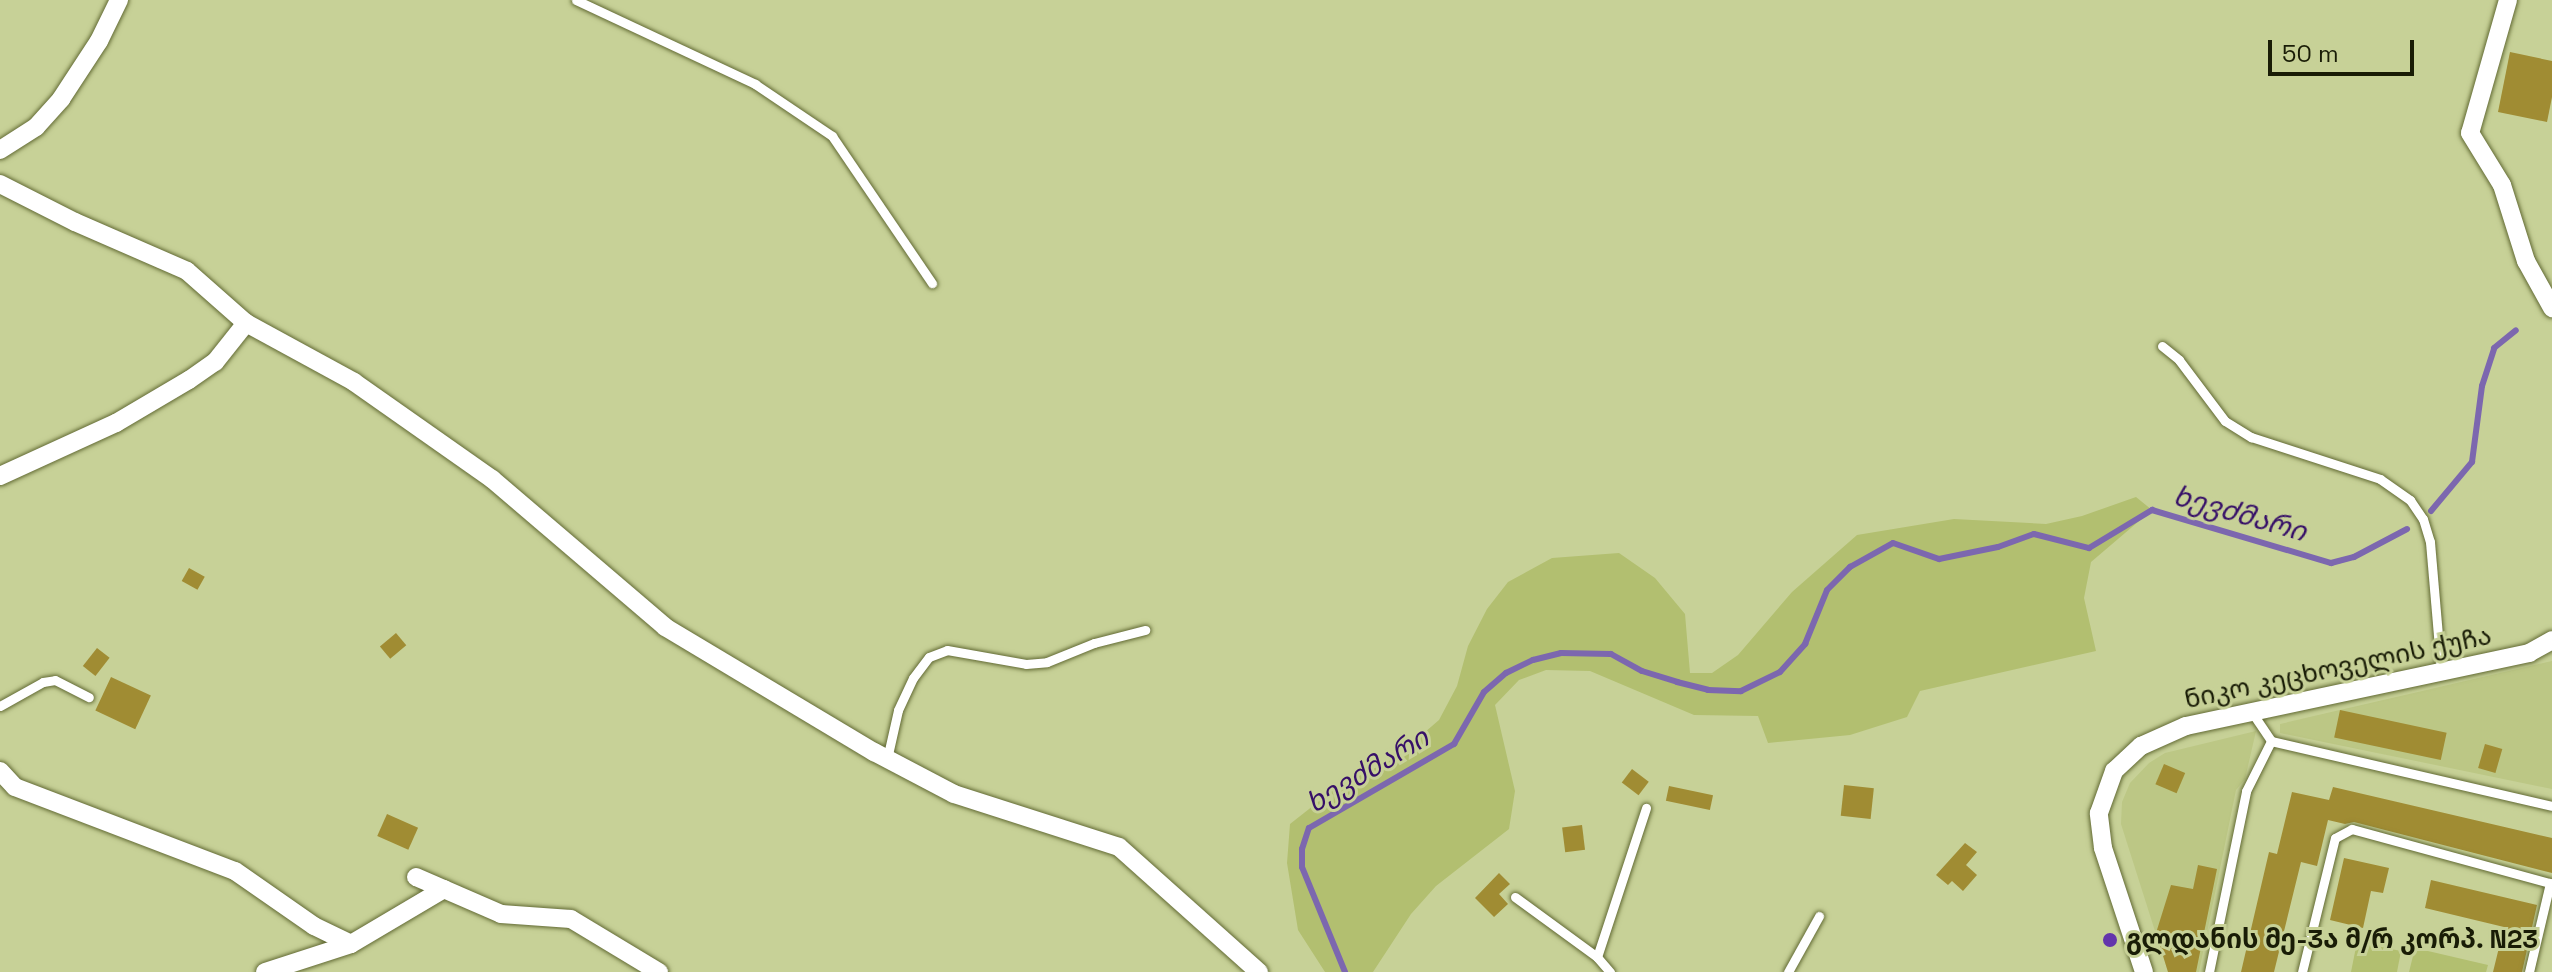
<!DOCTYPE html>
<meta charset="utf-8">
<style>
body{margin:0}
#map{position:relative;width:2552px;height:972px;overflow:hidden;background:#c7d197;font-family:"Space Grotesk","Noto Sans Georgian",sans-serif}
div>[style]{position:absolute}
[style*='--x']{left:calc(var(--x)*1px);top:calc(var(--y)*1px);width:calc(var(--w)*1px);rotate:calc(var(--a)*1deg)}
.built>*{inset:0;background:#bcc785}
.green>*{inset:0;background:#b2bf70}
.stream>*{height:6px;margin:-3px;padding:0 3px;transform-origin:3px;border-radius:3px;background:#7c67af}
.building>*{inset:0;background:#a08c33;transform-origin:0 0}
.roads{filter:drop-shadow(0 0 2px #626a34) drop-shadow(0 0 2px #626a34)}
.lane>*{height:9px;margin:-4.5px;padding:0 4.5px;transform-origin:4.5px;border-radius:4.5px;background:#fff}
.street>*{height:18px;margin:-9px;padding:0 9px;transform-origin:9px;border-radius:9px;background:#fff}
.dots>*{width:22px;height:22px;translate:-50% -50%;box-sizing:border-box;border:4px solid #c7d197;border-radius:50%}
span{translate:-50% -50%;white-space:nowrap;text-align:center;line-height:1.15;-webkit-text-stroke:6px #c7d197;paint-order:stroke}
.street-label{font-size:26px;color:#191c06}
.poi-label{font-size:26px;color:#191c06;font-weight:700}
.left{translate:0 -50%;text-align:left}
.water-label{font-size:28px;color:#360f68;font-style:italic}
.scale{position:absolute;left:2268px;top:40px;width:146px;height:36px;box-sizing:border-box;border:4px solid #191c06;border-top:0;padding-left:10px;font-size:24px;line-height:28px;white-space:nowrap;color:#191c06;-webkit-text-stroke:6px #c7d197;paint-order:stroke}
</style>
<div id="map">
<div class="built">
<i style="clip-path:polygon(2552px 661px,2552px 789px,2280px 733px,2280px 724px)"></i>
<i style="clip-path:polygon(2256px 731px,2245px 779px,2236px 790px,2199px 972px,2168px 972px,2121px 824px,2122px 802px,2130px 783px,2149px 763px,2165px 753px)"></i>
</div>
<div class="green">
<i style="clip-path:polygon(2136px 497px,2152px 510px,2091px 562px,2084px 598px,2096px 651px,1920px 691px,1907px 717px,1850px 735px,1768px 743px,1758px 716px,1694px 715px,1590px 671px,1546px 670px,1519px 680px,1495px 705px,1515px 791px,1509px 829px,1436px 886px,1411px 914px,1373px 972px,1325px 972px,1298px 930px,1287px 863px,1290px 824px,1337px 787px,1395px 758px,1439px 720px,1457px 686px,1468px 646px,1487px 609px,1508px 582px,1552px 558px,1619px 553px,1655px 578px,1685px 614px,1690px 673px,1712px 673px,1738px 655px,1792px 592px,1857px 535px,1954px 519px,2046px 524px,2082px 516px)"></i>
<i style="clip-path:polygon(2357px 942px,2401px 951px,2397px 972px,2351px 972px)"></i>
<i style="clip-path:polygon(2415px 948px,2488px 965px,2486px 972px,2409px 972px)"></i>
</div>
<div class="stream">
<i style="--x:2431;--y:511;--w:64;--a:-50.1"></i>
<i style="--x:2472;--y:462;--w:77;--a:-82.5"></i>
<i style="--x:2482;--y:386;--w:40;--a:-72"></i>
<i style="--x:2494;--y:348;--w:28;--a:-39"></i>
<i style="--x:1345;--y:972;--w:113;--a:-112.3"></i>
<i style="--x:1302;--y:867;--w:18;--a:-90"></i>
<i style="--x:1302;--y:849;--w:22;--a:-72"></i>
<i style="--x:1309;--y:828;--w:168;--a:-30.1"></i>
<i style="--x:1454;--y:744;--w:60;--a:-60"></i>
<i style="--x:1484;--y:692;--w:29;--a:-41"></i>
<i style="--x:1506;--y:673;--w:30;--a:-26"></i>
<i style="--x:1533;--y:660;--w:29;--a:-14"></i>
<i style="--x:1561;--y:653;--w:50;--a:1.1"></i>
<i style="--x:1611;--y:654;--w:35;--a:29"></i>
<i style="--x:1642;--y:671;--w:37;--a:17"></i>
<i style="--x:1677;--y:682;--w:32;--a:14"></i>
<i style="--x:1708;--y:690;--w:33;--a:2"></i>
<i style="--x:1741;--y:691;--w:43;--a:-26"></i>
<i style="--x:1780;--y:672;--w:38;--a:-48"></i>
<i style="--x:1805;--y:644;--w:58;--a:-67.8"></i>
<i style="--x:1827;--y:590;--w:33;--a:-45"></i>
<i style="--x:1850;--y:567;--w:49;--a:-29.2"></i>
<i style="--x:1893;--y:543;--w:49;--a:19.2"></i>
<i style="--x:1939;--y:559;--w:60;--a:-11.5"></i>
<i style="--x:1998;--y:547;--w:38;--a:-20"></i>
<i style="--x:2034;--y:534;--w:57;--a:14.3"></i>
<i style="--x:2089;--y:548;--w:74;--a:-31.1"></i>
<i style="--x:2152;--y:510;--w:187;--a:16.5"></i>
<i style="--x:2331;--y:563;--w:24;--a:-15"></i>
<i style="--x:2354;--y:557;--w:60;--a:-27.8"></i>
</div>
<div class="building">
<i style="clip-path:polygon(2510px 52px,2552px 61px,2552px 97px,2547px 122px,2498px 112px)"></i>
<i style="left:189px;top:568px;width:18px;height:15px;rotate:29deg"></i>
<i style="left:396px;top:633px;width:16px;height:21px;rotate:50deg"></i>
<i style="left:97px;top:648px;width:16px;height:23px;rotate:38deg"></i>
<i style="left:111px;top:677px;width:44px;height:37px;rotate:25deg"></i>
<i style="left:2340px;top:710px;width:109px;height:28px;rotate:12deg"></i>
<i style="left:2485px;top:744px;width:18px;height:25px;rotate:16deg"></i>
<i style="left:2164px;top:764px;width:23px;height:22px;rotate:23deg"></i>
<i style="left:1632px;top:769px;width:21px;height:17px;rotate:37deg"></i>
<i style="left:1844px;top:785px;width:30px;height:31px;rotate:6deg"></i>
<i style="left:1669px;top:786px;width:45px;height:15px;rotate:12deg"></i>
<i style="clip-path:polygon(2333px 787px,2552px 838px,2552px 873px,2354px 822px,2345px 824px,2328px 820px,2317px 866px,2301px 862px,2274px 972px,2241px 972px,2269px 852px,2277px 854px,2292px 792px,2329px 800px)"></i>
<i style="left:387px;top:814px;width:34px;height:24px;rotate:24deg"></i>
<i style="left:1582px;top:825px;width:25px;height:20px;rotate:83deg"></i>
<i style="clip-path:polygon(1965px 843px,1977px 852px,1966px 865px,1977px 875px,1963px 891px,1952px 881px,1948px 885px,1936px 875px)"></i>
<i style="clip-path:polygon(2344px 858px,2389px 868px,2383px 893px,2371px 891px,2363px 928px,2330px 920px)"></i>
<i style="clip-path:polygon(2198px 865px,2217px 869px,2196px 972px,2168px 972px,2156px 933px,2171px 885px,2193px 889px)"></i>
<i style="clip-path:polygon(1499px 873px,1510px 884px,1499px 894px,1508px 904px,1494px 917px,1475px 898px)"></i>
<i style="clip-path:polygon(2431px 880px,2537px 905px,2522px 972px,2493px 972px,2504px 927px,2425px 908px)"></i>
</div>
<div class="roads">
<div class="lane">
<i style="--x:576;--y:0;--w:198;--a:25.1"></i>
<i style="--x:755;--y:84;--w:93;--a:34"></i>
<i style="--x:832;--y:136;--w:178;--a:55.8"></i>
<i style="--x:2162;--y:346;--w:22;--a:39"></i>
<i style="--x:2179;--y:360;--w:76;--a:53"></i>
<i style="--x:2225;--y:421;--w:31;--a:32"></i>
<i style="--x:2251;--y:437;--w:136;--a:18"></i>
<i style="--x:2380;--y:479;--w:37;--a:35"></i>
<i style="--x:2410;--y:500;--w:23;--a:56"></i>
<i style="--x:2423;--y:519;--w:24;--a:73"></i>
<i style="--x:2430;--y:542;--w:129;--a:85.1"></i>
<i style="--x:0;--y:706;--w:49;--a:-29.2"></i>
<i style="--x:43;--y:682;--w:12;--a:-9"></i>
<i style="--x:55;--y:680;--w:38;--a:27"></i>
<i style="--x:2251;--y:711;--w:36;--a:56"></i>
<i style="--x:2271;--y:741;--w:288;--a:13"></i>
<i style="--x:887;--y:759;--w:50;--a:-77.3"></i>
<i style="--x:898;--y:710;--w:35;--a:-65"></i>
<i style="--x:913;--y:678;--w:26;--a:-53"></i>
<i style="--x:929;--y:657;--w:19;--a:-21"></i>
<i style="--x:947;--y:650;--w:80;--a:10"></i>
<i style="--x:1026;--y:664;--w:21;--a:-5"></i>
<i style="--x:1047;--y:662;--w:51;--a:-22"></i>
<i style="--x:1094;--y:643;--w:53;--a:-14.3"></i>
<i style="--x:1515;--y:897;--w:102;--a:36.2"></i>
<i style="--x:1597;--y:957;--w:20;--a:49"></i>
<i style="--x:1597;--y:957;--w:157;--a:-71.8"></i>
<i style="--x:1788;--y:972;--w:64;--a:-61"></i>
<i style="--x:2209;--y:972;--w:185;--a:-78.4"></i>
<i style="--x:2246;--y:791;--w:56;--a:-63.4"></i>
<i style="--x:2302;--y:972;--w:138;--a:-76.2"></i>
<i style="--x:2335;--y:838;--w:19;--a:-28"></i>
<i style="--x:2352;--y:829;--w:205;--a:15.3"></i>
<i style="--x:2550;--y:883;--w:91;--a:103.3"></i>
</div>
<div class="street">
<i style="--x:2508;--y:0;--w:138;--a:105.9"></i>
<i style="--x:2470;--y:133;--w:61;--a:58.4"></i>
<i style="--x:2502;--y:185;--w:80;--a:72.5"></i>
<i style="--x:2526;--y:261;--w:54;--a:61"></i>
<i style="--x:0;--y:150;--w:43;--a:-32.6"></i>
<i style="--x:36;--y:127;--w:38;--a:-48"></i>
<i style="--x:61;--y:99;--w:69;--a:-56.8"></i>
<i style="--x:99;--y:41;--w:46;--a:-64"></i>
<i style="--x:0;--y:184;--w:84;--a:26.9"></i>
<i style="--x:75;--y:222;--w:122;--a:23.6"></i>
<i style="--x:187;--y:271;--w:79;--a:41.4"></i>
<i style="--x:246;--y:323;--w:123;--a:28.6"></i>
<i style="--x:354;--y:382;--w:169;--a:35.1"></i>
<i style="--x:492;--y:479;--w:228;--a:40.5"></i>
<i style="--x:665;--y:627;--w:244;--a:30.9"></i>
<i style="--x:874;--y:752;--w:90;--a:27.7"></i>
<i style="--x:954;--y:794;--w:173;--a:17.8"></i>
<i style="--x:1119;--y:847;--w:188;--a:41.8"></i>
<i style="--x:0;--y:476;--w:128;--a:-24.6"></i>
<i style="--x:116;--y:423;--w:85;--a:-30.5"></i>
<i style="--x:189;--y:380;--w:32;--a:-35"></i>
<i style="--x:215;--y:362;--w:50;--a:-51.5"></i>
<i style="--x:0;--y:771;--w:22;--a:47"></i>
<i style="--x:15;--y:787;--w:235;--a:20.9"></i>
<i style="--x:235;--y:871;--w:96;--a:34.8"></i>
<i style="--x:314;--y:926;--w:41;--a:25.9"></i>
<i style="--x:416;--y:877;--w:93;--a:23.5"></i>
<i style="--x:501;--y:914;--w:70;--a:4.1"></i>
<i style="--x:571;--y:919;--w:103;--a:31.1"></i>
<i style="--x:265;--y:972;--w:90;--a:-18"></i>
<i style="--x:351;--y:944;--w:108;--a:-30.6"></i>
<i style="--x:2144;--y:972;--w:131;--a:-108.3"></i>
<i style="--x:2103;--y:848;--w:35;--a:-97"></i>
<i style="--x:2099;--y:813;--w:45;--a:-70.3"></i>
<i style="--x:2114;--y:771;--w:37;--a:-43"></i>
<i style="--x:2141;--y:746;--w:49;--a:-24"></i>
<i style="--x:2186;--y:726;--w:351;--a:-12"></i>
<i style="--x:2529;--y:653;--w:26;--a:-29"></i>
</div>
</div>
<div class="dots">
<i style="left:2110px;top:940px;background:#6335ac"></i>
</div>
<div class="street-label">
<span style="left:2338px;top:668px;rotate:-12deg">ნიკო კეცხოველის ქუჩა</span>
</div>
<div class="poi-label">
<span class="left" style="left:2126px;top:940px">გლდანის მე-3ა მ/რ კორპ. N23</span>
</div>
<div class="water-label">
<span style="left:2240px;top:513px;rotate:16deg">ხევძმარი</span>
<span style="left:1367px;top:770px;rotate:-31deg">ხევძმარი</span>
</div>
<div class="scale">50 m</div>
</div>
